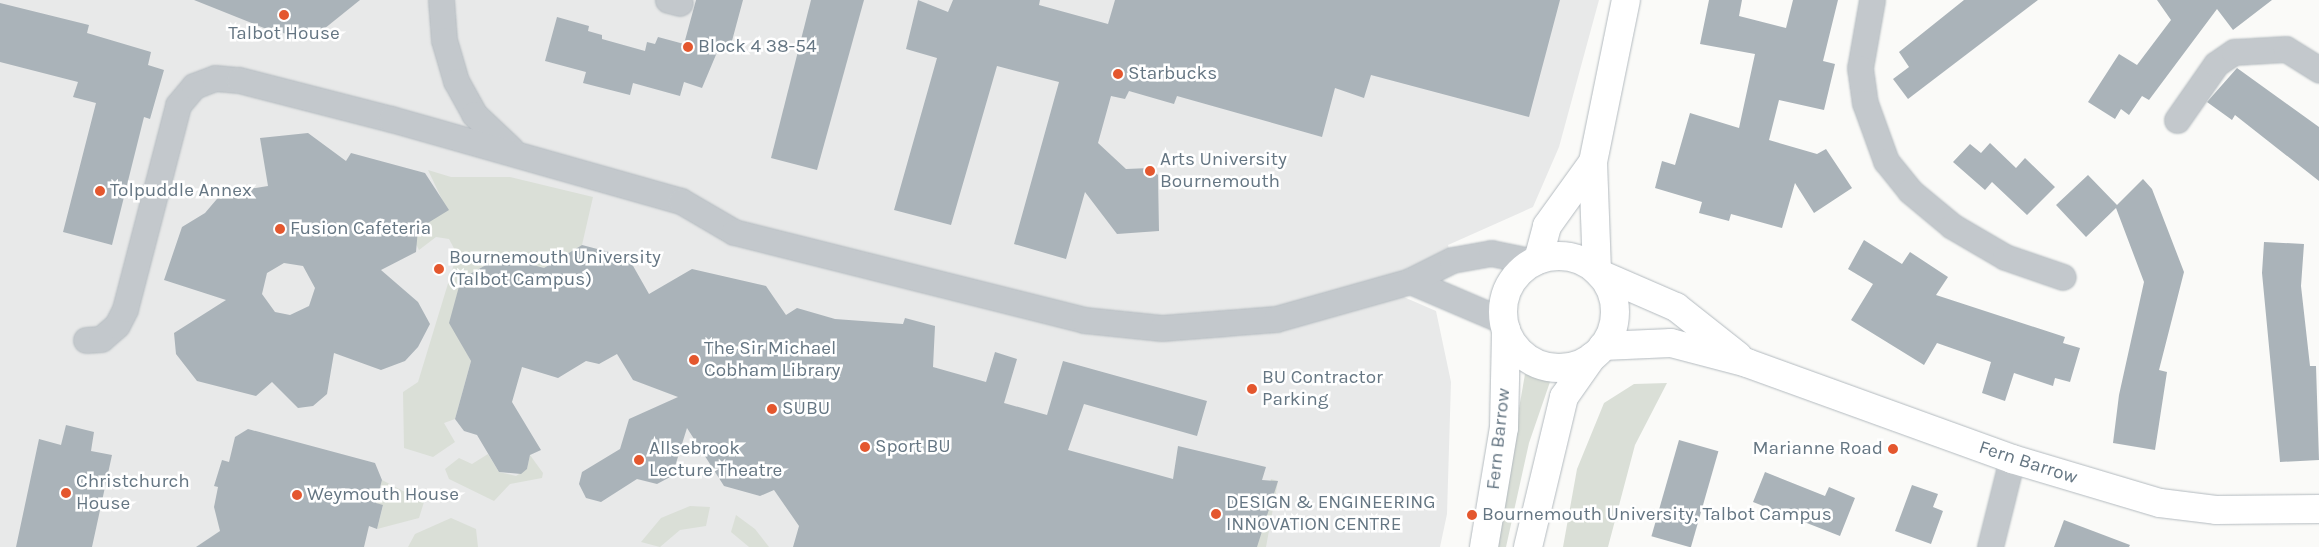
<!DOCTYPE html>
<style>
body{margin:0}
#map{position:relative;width:2319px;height:547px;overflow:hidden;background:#fafaf8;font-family:Karla,sans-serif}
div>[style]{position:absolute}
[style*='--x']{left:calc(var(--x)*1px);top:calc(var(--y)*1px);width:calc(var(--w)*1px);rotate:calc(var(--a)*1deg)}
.built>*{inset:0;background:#e8e9e9}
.green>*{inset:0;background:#dadfd7}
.building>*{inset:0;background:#aab3b9;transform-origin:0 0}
.roads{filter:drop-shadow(0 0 1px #b3babf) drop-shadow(0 0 1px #b3babf)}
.street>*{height:25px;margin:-12.5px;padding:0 12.5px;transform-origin:12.5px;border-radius:12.5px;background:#c3c8cc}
.secondary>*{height:28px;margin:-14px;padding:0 14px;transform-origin:14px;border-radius:14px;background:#fff}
.secondary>.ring{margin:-14px;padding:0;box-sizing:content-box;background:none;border:28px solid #fff;border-radius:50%}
.dots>*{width:14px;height:14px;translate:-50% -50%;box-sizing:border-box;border:2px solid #fff;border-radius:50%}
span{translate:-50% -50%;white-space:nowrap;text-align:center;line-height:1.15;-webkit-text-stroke:5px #fff;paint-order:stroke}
.poi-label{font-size:19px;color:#657683}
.left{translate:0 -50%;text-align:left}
.right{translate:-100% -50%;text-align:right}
.street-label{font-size:19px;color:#657683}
</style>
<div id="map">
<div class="built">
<i style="clip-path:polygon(0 0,1599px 0,1559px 147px,1533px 207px,1448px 245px,1452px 260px,1383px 288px,1436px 311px,1451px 382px,1447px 514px,1440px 547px,0 547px)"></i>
</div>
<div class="green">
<i style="clip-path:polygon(428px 170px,451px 177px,510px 177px,593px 197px,582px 245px,544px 268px,502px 256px,461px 279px,450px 323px,471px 361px,455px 419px,444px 423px,455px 442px,433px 457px,404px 448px,403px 392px,418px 382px,457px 254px,449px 239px,436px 237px,419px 250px,411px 234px,447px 210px)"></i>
<i style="clip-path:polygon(1525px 374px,1551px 379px,1529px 443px,1506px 547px,1495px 547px)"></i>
<i style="clip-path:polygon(1667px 383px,1635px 445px,1608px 547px,1563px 547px,1577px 469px,1604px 403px,1634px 384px)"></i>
<i style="clip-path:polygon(488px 454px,499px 472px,516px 476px,527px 469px,530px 455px,543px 473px,542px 478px,510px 484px,494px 501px,449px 479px,445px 469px,459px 458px,472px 464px)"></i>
<i style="clip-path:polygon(1271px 479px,1278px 481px,1266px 547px,1253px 547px)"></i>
<i style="clip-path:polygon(382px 480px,424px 502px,419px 518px,377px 529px,383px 506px,376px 503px)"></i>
<i style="clip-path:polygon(690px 506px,710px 507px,706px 526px,680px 530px,660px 547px,641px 542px,661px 518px)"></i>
<i style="clip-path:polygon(736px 515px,755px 529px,769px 547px,749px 547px,731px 532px)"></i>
<i style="clip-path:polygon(451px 518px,476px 529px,478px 547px,408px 547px,415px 534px)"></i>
</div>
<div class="building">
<i style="clip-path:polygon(194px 0,360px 0,314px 37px,274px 32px)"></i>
<i style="clip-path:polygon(696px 0,743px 0,729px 52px,718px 50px,702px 88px,684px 82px,680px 96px,633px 83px,630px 95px,583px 83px,586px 72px,545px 61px,557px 17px,589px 26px,588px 31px,602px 35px,602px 39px,645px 51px,647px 42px,655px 44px,658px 37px,684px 44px)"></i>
<i style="clip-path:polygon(811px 0,864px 0,817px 170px,771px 158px)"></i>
<i style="clip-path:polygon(918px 0,948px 12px,953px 0,1040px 0,1039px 5px,1108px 24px,1115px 0,1560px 0,1529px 117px,1371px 75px,1364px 98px,1335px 88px,1322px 137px,1177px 96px,1174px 104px,1129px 91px,1125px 99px,1111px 96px,1098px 143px,1126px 169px,1150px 168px,1158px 175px,1159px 231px,1117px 234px,1085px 192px,1066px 259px,1014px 244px,1059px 82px,997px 66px,951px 225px,894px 210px,937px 58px,906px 49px)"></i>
<i style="clip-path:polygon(1709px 0,1742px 0,1739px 16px,1786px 28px,1793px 0,1838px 0,1823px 61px,1835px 64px,1824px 110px,1779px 100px,1769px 140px,1817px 154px,1826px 149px,1852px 188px,1814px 213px,1795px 183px,1782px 228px,1731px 214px,1729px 221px,1699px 213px,1702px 202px,1655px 188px,1662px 161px,1675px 165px,1690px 113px,1739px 128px,1755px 54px,1700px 44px)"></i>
<i style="clip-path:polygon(1964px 0,2038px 0,1908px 99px,1893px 79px,1909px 67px,1899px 52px)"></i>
<i style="clip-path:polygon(2157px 0,2272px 0,2233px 30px,2217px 9px,2149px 100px,2142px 96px,2129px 115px,2121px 109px,2115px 119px,2088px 102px,2119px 54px,2137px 65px,2171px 20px)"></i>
<i style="clip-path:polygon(0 3px,89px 25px,87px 33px,151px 52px,148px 65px,164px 70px,150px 119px,144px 117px,112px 245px,63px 232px,96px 103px,73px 97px,78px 82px,0 62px)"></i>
<i style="clip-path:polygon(2237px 68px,2319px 127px,2319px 181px,2235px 115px,2232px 120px,2207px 102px)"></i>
<i style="clip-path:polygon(evenodd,308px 133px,346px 161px,351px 153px,425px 173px,449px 210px,418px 229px,416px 252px,381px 270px,418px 302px,430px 324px,418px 347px,405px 361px,381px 370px,334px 353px,327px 394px,313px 406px,298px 408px,272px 382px,256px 396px,197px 381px,176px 354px,174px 333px,226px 300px,164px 280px,182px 227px,205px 213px,222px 193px,268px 186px,260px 138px,308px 133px,284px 263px,303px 266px,315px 288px,309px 306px,290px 315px,275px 312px,262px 294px,267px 273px,284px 263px)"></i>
<i style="clip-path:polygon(1990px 143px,2016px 168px,2025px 158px,2055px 187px,2027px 215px,1992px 182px,1985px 190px,1953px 162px,1970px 144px,1981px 153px)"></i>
<i style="clip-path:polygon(2088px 175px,2117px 205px,2143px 179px,2152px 189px,2184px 272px,2159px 370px,2167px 372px,2155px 450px,2113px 443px,2119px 395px,2144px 282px,2116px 208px,2086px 237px,2056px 205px)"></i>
<i style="clip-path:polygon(1864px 240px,1902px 264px,1910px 252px,1948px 277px,1936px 295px,2065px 337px,2063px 343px,2080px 348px,2070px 382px,2055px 378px,2053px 386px,2014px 373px,2005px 401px,1982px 393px,1991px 362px,1937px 343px,1924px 365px,1851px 320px,1873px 284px,1848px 269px)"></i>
<i style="clip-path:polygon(2264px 242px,2304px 244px,2301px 286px,2310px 366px,2316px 366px,2319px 460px,2280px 462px,2262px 273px)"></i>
<i style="clip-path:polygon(582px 245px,628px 257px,649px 294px,692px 269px,766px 286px,786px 315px,797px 308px,835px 319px,903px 324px,905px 318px,935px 326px,933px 367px,986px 382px,995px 352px,1017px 359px,1004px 403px,1047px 415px,1063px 361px,1207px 401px,1197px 436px,1084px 404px,1068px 450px,1173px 479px,1178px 446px,1266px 467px,1262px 480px,1278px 481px,1257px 547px,793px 547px,799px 526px,774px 490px,760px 496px,724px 486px,687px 428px,672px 476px,657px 484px,637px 479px,601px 502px,586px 498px,579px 484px,582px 472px,620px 449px,629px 419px,678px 397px,633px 380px,617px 354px,599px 364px,586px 361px,558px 378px,522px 367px,512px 402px,541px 450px,530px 455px,527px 469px,521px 474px,499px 472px,477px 435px,464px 431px,455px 419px,471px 361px,449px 323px,461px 279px,502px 256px,544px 268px)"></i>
<i style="clip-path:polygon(66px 425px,94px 432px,91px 451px,112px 455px,92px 547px,16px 547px,39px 439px,61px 445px)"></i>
<i style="clip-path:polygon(248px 429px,375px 463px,382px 480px,376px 503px,383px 505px,377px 529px,369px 526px,364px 547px,196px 547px,220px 531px,214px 507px,218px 487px,214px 486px,222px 460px,229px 462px,235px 437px)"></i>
<i style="left:1679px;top:440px;width:41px;height:100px;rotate:16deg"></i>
<i style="clip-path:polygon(1765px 472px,1825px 496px,1829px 487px,1855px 498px,1840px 536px,1753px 502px)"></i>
<i style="clip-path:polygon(1912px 485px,1938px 494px,1933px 507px,1943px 511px,1931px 544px,1895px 531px)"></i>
<i style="clip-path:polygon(2064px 520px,2130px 545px,2129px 547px,2054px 547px)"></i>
</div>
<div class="roads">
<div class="street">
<i style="--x:441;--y:0;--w:40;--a:85.7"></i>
<i style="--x:444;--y:40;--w:43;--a:73.7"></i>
<i style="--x:456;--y:81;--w:38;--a:61"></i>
<i style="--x:474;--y:114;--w:51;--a:43.4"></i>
<i style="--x:668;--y:0;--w:12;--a:14"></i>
<i style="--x:1872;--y:0;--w:69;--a:100"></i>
<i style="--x:1860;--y:68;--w:35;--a:82"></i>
<i style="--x:1865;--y:103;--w:62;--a:70.1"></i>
<i style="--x:1886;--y:161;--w:38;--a:51"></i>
<i style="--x:1910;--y:191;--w:55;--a:39.8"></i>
<i style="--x:1952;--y:226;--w:61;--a:30.3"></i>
<i style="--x:2005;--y:257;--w:61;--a:19"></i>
<i style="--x:2177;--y:120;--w:68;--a:-55.1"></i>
<i style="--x:2216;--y:64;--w:22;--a:-34"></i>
<i style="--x:2234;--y:52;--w:52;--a:-3.3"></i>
<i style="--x:2286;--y:49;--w:39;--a:32"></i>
<i style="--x:1410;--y:281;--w:102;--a:23.1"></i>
<i style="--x:86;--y:340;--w:15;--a:-4"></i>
<i style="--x:101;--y:339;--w:21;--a:-41"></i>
<i style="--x:117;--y:325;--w:18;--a:-63"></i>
<i style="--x:125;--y:309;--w:211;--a:-75.4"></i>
<i style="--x:178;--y:105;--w:25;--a:-50"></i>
<i style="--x:194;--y:86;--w:22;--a:-21"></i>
<i style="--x:215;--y:78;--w:24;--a:5"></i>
<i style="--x:239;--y:80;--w:157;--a:14.4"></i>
<i style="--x:391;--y:119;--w:301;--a:15.8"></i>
<i style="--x:681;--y:201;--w:61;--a:30.3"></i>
<i style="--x:734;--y:232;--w:361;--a:14.1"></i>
<i style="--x:1084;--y:320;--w:78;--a:5.9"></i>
<i style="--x:1162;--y:328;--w:114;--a:-4.5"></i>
<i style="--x:1276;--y:319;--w:139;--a:-15.8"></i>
<i style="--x:1410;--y:281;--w:47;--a:-26.6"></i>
<i style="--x:1452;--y:260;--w:40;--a:-10"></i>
<i style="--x:1491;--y:253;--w:45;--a:11.6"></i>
<i style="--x:1990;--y:547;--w:91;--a:-76"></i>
</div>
<div class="secondary">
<i class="ring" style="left:1503px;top:256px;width:84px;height:84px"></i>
<i style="--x:1538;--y:260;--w:35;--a:-75"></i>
<i style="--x:1547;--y:226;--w:79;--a:-54.3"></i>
<i style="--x:1597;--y:271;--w:109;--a:-92.1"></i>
<i style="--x:1593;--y:162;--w:165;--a:-78.5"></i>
<i style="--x:1600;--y:274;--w:83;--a:23.5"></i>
<i style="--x:1676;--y:307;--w:79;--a:38.3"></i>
<i style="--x:1603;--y:346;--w:68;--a:-2.5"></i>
<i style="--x:1671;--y:343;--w:79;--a:14.7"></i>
<i style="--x:1747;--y:363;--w:282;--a:19.9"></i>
<i style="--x:2012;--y:459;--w:154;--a:16.6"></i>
<i style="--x:2160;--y:503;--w:56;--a:7.1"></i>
<i style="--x:2216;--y:510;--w:103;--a:-0.6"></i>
<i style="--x:1484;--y:547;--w:121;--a:-80.5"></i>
<i style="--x:1504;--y:428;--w:98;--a:-88.8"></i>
<i style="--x:1528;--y:547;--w:154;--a:-76.5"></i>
<i style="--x:1564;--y:397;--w:49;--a:-55"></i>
</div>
</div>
<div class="dots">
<i style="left:284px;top:15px;background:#e4572e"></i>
<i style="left:688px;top:47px;background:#e4572e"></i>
<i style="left:1118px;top:74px;background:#e4572e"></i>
<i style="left:1150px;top:171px;background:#e4572e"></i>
<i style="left:100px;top:191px;background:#e4572e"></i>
<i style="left:280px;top:229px;background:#e4572e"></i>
<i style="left:439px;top:269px;background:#e4572e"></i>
<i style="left:694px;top:360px;background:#e4572e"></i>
<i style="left:1252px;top:389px;background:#e4572e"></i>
<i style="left:772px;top:409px;background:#e4572e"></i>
<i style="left:865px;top:447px;background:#e4572e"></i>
<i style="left:1893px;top:449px;background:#e4572e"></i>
<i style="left:639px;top:460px;background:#e4572e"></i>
<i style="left:66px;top:493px;background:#e4572e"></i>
<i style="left:297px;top:495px;background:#e4572e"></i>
<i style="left:1216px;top:514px;background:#e4572e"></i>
<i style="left:1472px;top:515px;background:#e4572e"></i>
</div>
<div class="poi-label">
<span style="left:284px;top:34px">Talbot House</span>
<span class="left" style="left:698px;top:47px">Block 4 38-54</span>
<span class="left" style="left:1128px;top:74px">Starbucks</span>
<span class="left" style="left:1160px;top:171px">Arts University<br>Bournemouth</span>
<span class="left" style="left:110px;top:191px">Tolpuddle Annex</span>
<span class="left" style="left:290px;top:229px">Fusion Cafeteria</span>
<span class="left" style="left:449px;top:269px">Bournemouth University<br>(Talbot Campus)</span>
<span class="left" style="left:704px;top:360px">The Sir Michael<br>Cobham Library</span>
<span class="left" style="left:1262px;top:389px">BU Contractor<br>Parking</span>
<span class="left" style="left:782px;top:409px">SUBU</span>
<span class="left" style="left:875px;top:447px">Sport BU</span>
<span class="left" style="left:649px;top:460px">Allsebrook<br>Lecture Theatre</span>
<span class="right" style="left:1883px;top:449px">Marianne Road</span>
<span class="left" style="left:76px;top:493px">Christchurch<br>House</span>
<span class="left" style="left:307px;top:495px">Weymouth House</span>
<span class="left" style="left:1226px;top:514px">DESIGN &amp; ENGINEERING<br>INNOVATION CENTRE</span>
<span class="left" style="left:1482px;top:515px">Bournemouth University, Talbot Campus</span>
</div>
<div class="street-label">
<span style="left:1499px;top:439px;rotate:-84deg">Fern Barrow</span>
<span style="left:2028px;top:463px;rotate:18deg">Fern Barrow</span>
</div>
</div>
